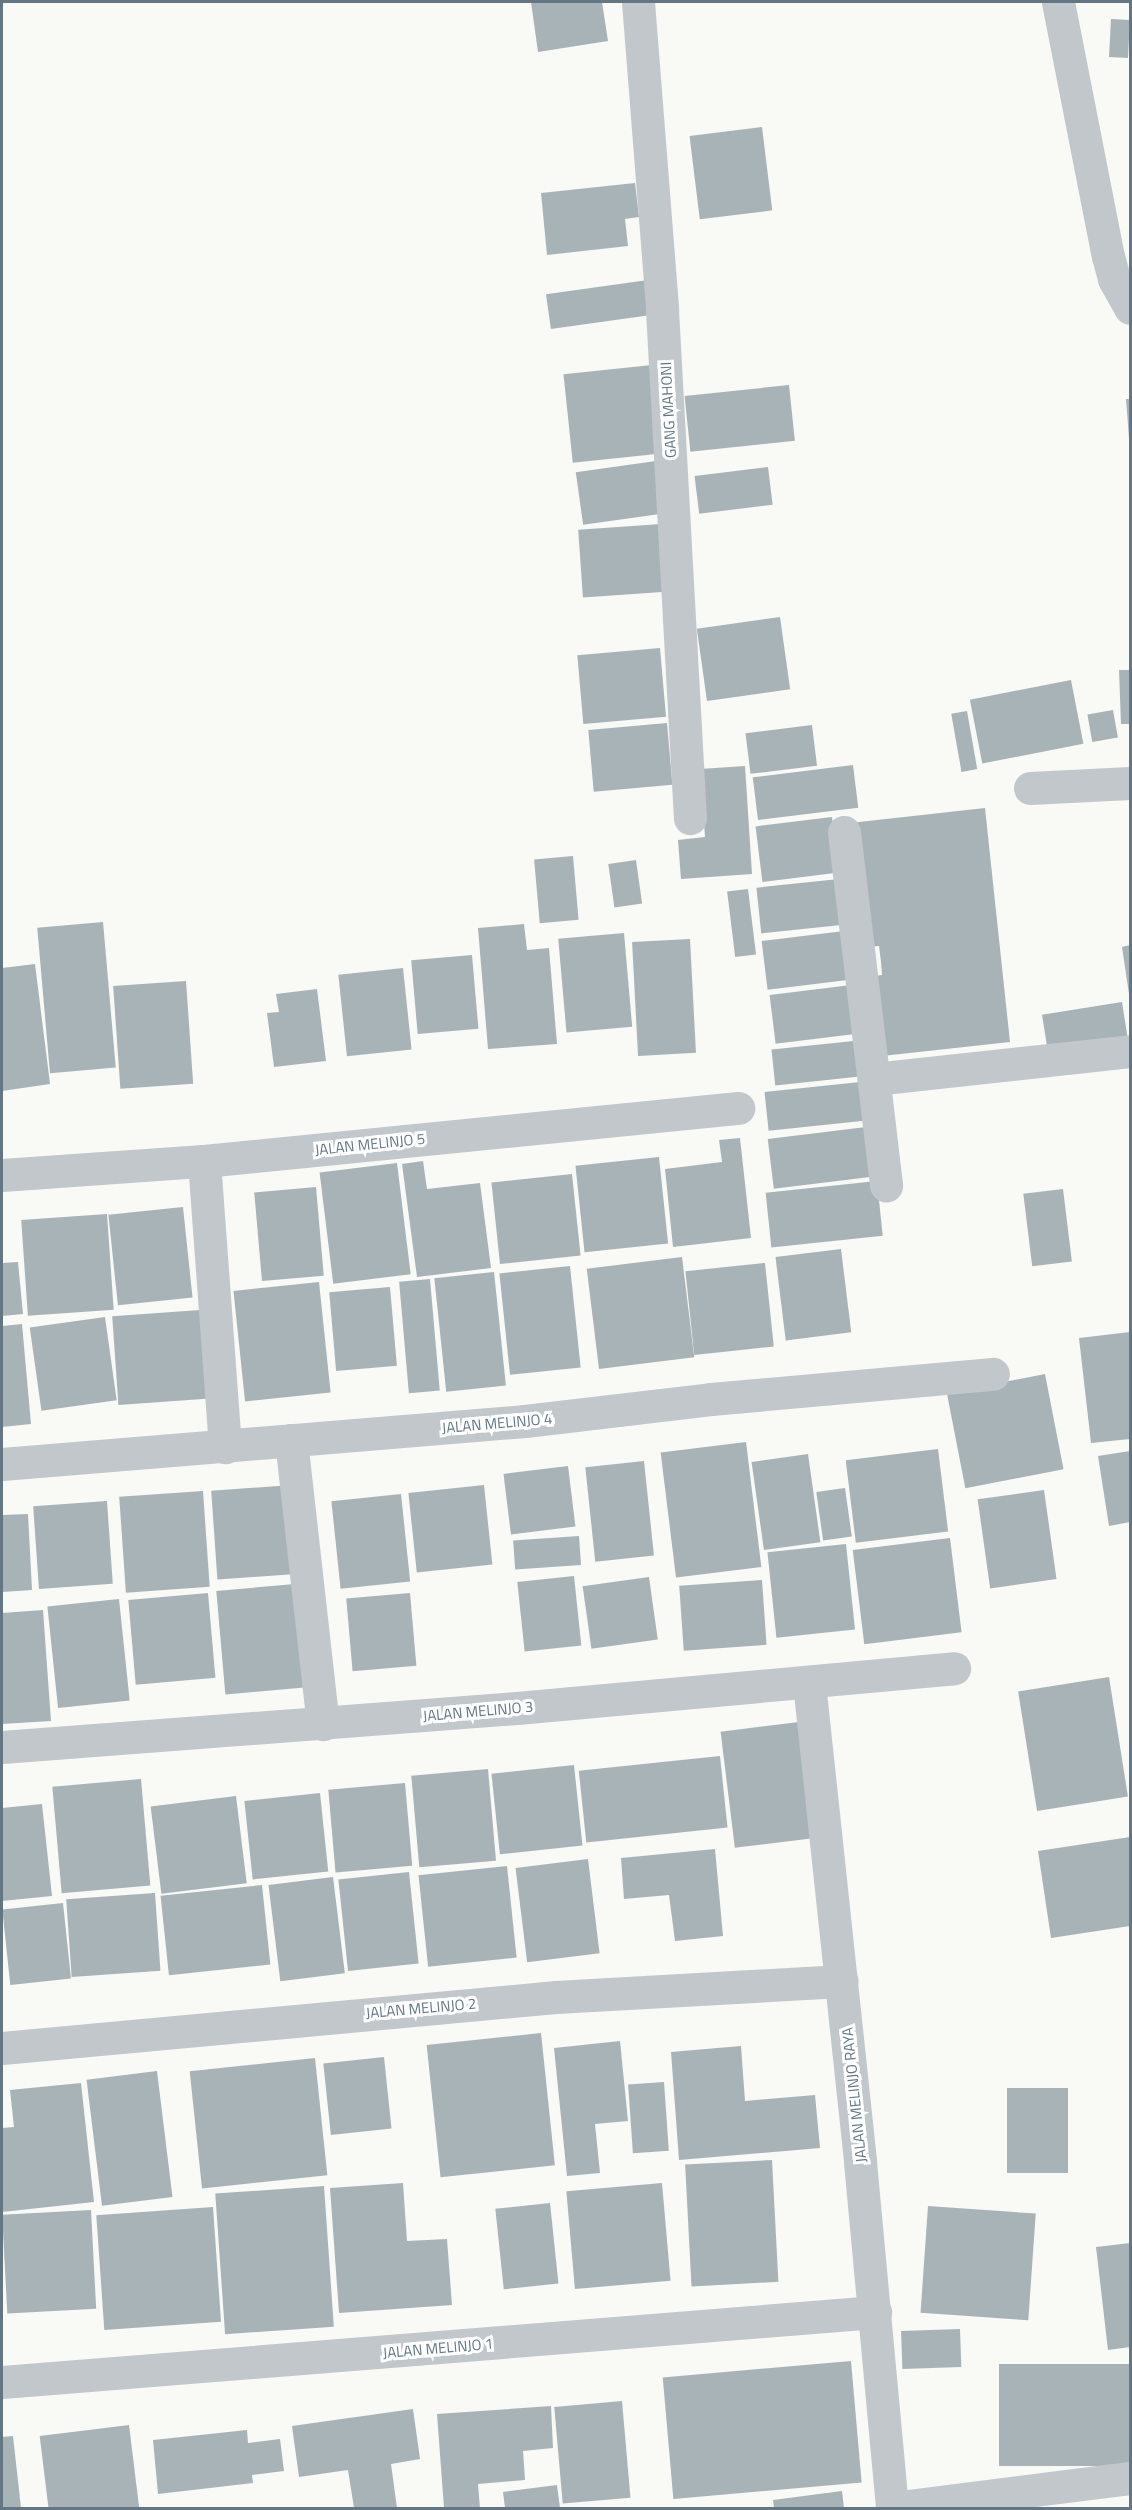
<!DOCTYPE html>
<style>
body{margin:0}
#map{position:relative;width:1132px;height:2510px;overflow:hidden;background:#f9f9f6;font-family:"Titillium Web",sans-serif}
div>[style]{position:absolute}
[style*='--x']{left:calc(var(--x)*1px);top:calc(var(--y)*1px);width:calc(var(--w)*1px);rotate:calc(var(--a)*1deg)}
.building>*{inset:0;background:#a8b3b8;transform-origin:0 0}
.minor>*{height:33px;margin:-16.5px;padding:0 16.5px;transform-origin:16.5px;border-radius:16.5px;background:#c2c7cb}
span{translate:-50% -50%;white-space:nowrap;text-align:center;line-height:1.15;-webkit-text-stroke:6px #fff;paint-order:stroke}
.street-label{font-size:15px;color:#627783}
.frame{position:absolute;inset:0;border:3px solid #627783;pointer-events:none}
</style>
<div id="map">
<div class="building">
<i style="clip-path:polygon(531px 2px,602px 2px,608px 41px,538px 52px)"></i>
<i style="left:1111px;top:19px;width:19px;height:38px;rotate:3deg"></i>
<i style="left:762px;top:127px;width:84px;height:73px;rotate:83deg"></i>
<i style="clip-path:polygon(635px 183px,639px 217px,625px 219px,628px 246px,547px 255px,541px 193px)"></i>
<i style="left:648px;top:280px;width:35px;height:103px;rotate:82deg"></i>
<i style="left:652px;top:365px;width:89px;height:89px;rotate:84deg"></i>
<i style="left:789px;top:385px;width:56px;height:105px;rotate:84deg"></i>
<i style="clip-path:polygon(1126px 399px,1130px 399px,1130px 438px,1129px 438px)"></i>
<i style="left:656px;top:461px;width:53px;height:81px;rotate:82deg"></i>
<i style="left:768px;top:467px;width:38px;height:74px;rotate:83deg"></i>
<i style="left:661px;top:524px;width:68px;height:83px;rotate:86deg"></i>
<i style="left:780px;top:617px;width:73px;height:84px;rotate:82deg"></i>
<i style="left:660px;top:648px;width:69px;height:83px;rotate:85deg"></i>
<i style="clip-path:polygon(1119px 670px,1130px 670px,1130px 724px,1121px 724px)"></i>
<i style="left:1071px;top:680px;width:65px;height:103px;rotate:79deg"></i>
<i style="left:1113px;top:710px;width:28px;height:26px;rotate:80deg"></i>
<i style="left:967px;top:711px;width:59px;height:16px;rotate:80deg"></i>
<i style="left:667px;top:723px;width:62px;height:79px;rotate:85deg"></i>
<i style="left:812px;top:725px;width:41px;height:67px;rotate:83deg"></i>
<i style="left:853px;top:765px;width:43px;height:101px;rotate:83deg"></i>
<i style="clip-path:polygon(745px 766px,752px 874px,681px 879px,678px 840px,705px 837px,700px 769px)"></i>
<i style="clip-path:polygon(985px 808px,1010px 1042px,873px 1057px,864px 977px,882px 975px,881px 962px,879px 946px,864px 947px,850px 823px)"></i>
<i style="left:832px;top:817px;width:56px;height:77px;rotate:83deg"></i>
<i style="left:573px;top:856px;width:64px;height:39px;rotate:85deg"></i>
<i style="left:636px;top:860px;width:44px;height:28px;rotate:82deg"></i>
<i style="left:839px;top:879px;width:46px;height:83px;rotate:84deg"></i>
<i style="left:748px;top:889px;width:66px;height:21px;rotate:83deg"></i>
<i style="left:103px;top:922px;width:146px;height:66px;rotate:85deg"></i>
<i style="clip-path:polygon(524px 924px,527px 950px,549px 948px,557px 1044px,488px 1049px,478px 928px)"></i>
<i style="left:844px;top:931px;width:49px;height:83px;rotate:83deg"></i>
<i style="left:624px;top:933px;width:94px;height:66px;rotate:85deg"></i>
<i style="left:690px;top:939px;width:114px;height:58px;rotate:87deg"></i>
<i style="clip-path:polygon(1130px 945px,1130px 994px,1129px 994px,1122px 947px)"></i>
<i style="left:472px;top:955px;width:74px;height:61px;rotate:85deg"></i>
<i style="clip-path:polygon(35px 964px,50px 1084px,2px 1091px,2px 968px)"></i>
<i style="left:403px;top:968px;width:82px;height:65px;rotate:84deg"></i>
<i style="left:186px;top:981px;width:103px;height:73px;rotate:86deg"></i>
<i style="left:851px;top:985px;width:49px;height:82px;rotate:83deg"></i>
<i style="clip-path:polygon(317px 989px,326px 1061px,274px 1067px,267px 1013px,279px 1012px,276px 994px)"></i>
<i style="left:1122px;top:1002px;width:45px;height:81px;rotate:81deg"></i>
<i style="left:863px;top:1040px;width:36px;height:92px;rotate:84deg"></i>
<i style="left:860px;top:1082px;width:39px;height:96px;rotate:84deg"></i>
<i style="left:866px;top:1127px;width:50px;height:99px;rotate:83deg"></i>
<i style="clip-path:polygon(740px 1138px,751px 1238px,673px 1247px,665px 1169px,722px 1162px,719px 1140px)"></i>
<i style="left:659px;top:1157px;width:87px;height:84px;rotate:84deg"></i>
<i style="clip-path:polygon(423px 1161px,427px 1189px,480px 1183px,491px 1268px,417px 1277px,402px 1164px)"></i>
<i style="left:397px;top:1163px;width:112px;height:78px;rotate:83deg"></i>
<i style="left:572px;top:1174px;width:82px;height:81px;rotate:84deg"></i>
<i style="left:877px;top:1181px;width:55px;height:112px;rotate:84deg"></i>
<i style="left:316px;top:1187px;width:89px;height:62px;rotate:85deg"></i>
<i style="left:1063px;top:1189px;width:73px;height:40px;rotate:83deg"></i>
<i style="left:183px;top:1207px;width:91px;height:75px;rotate:84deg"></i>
<i style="left:107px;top:1214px;width:96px;height:86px;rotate:86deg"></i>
<i style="left:841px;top:1249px;width:84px;height:66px;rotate:83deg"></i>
<i style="left:682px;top:1257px;width:101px;height:96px;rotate:83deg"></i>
<i style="clip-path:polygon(18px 1262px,23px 1314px,2px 1316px,2px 1263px)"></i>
<i style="left:765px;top:1263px;width:84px;height:80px;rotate:84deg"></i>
<i style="left:570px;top:1266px;width:102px;height:71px;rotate:84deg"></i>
<i style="left:494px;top:1272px;width:114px;height:60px;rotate:84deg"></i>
<i style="left:430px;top:1279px;width:112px;height:31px;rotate:85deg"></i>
<i style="left:319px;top:1282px;width:111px;height:86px;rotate:84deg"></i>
<i style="left:390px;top:1287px;width:79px;height:61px;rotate:85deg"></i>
<i style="left:200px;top:1310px;width:89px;height:88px;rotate:86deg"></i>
<i style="left:105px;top:1317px;width:84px;height:76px;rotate:82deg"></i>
<i style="clip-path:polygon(22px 1324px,31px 1424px,2px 1427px,2px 1326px)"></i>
<i style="clip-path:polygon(1130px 1332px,1130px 1439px,1091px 1443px,1079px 1338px)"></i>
<i style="left:1045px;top:1374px;width:97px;height:100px;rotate:79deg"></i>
<i style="left:746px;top:1442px;width:126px;height:86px;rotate:83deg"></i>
<i style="left:938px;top:1449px;width:83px;height:93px;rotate:83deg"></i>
<i style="clip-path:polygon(1130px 1451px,1130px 1522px,1109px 1526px,1098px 1456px)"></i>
<i style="left:808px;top:1454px;width:89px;height:57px;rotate:82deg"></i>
<i style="left:644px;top:1461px;width:95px;height:59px;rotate:84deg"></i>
<i style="left:568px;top:1466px;width:61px;height:65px;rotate:83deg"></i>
<i style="left:293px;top:1485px;width:89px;height:82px;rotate:86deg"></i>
<i style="left:484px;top:1485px;width:80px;height:76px;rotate:84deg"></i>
<i style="left:845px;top:1488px;width:49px;height:29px;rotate:82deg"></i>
<i style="left:1044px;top:1490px;width:90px;height:67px;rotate:82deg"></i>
<i style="left:203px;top:1491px;width:96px;height:84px;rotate:86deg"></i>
<i style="left:401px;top:1494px;width:88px;height:70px;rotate:84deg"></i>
<i style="left:107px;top:1501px;width:83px;height:74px;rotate:86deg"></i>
<i style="clip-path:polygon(28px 1514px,32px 1590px,2px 1592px,2px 1515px)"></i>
<i style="left:579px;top:1536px;width:29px;height:66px;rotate:86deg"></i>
<i style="left:950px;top:1538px;width:95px;height:98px;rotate:83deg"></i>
<i style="left:846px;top:1544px;width:86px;height:79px;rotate:84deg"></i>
<i style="left:574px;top:1576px;width:70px;height:57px;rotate:84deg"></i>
<i style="left:649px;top:1577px;width:63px;height:67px;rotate:82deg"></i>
<i style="left:762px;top:1580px;width:65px;height:83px;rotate:86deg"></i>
<i style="left:295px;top:1584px;width:104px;height:79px;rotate:85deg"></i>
<i style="left:208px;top:1593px;width:85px;height:80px;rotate:85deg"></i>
<i style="left:410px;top:1593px;width:73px;height:64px;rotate:85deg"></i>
<i style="left:119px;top:1599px;width:102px;height:72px;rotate:84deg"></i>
<i style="clip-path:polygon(43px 1610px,51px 1721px,2px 1724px,2px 1613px)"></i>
<i style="left:1109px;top:1677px;width:121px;height:92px;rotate:81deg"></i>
<i style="left:799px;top:1722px;width:117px;height:79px;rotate:83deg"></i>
<i style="left:720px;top:1756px;width:72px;height:142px;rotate:84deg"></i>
<i style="left:574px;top:1765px;width:81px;height:83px;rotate:84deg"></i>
<i style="left:488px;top:1769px;width:92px;height:77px;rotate:85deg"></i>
<i style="left:141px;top:1779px;width:107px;height:89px;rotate:85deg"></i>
<i style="left:405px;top:1783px;width:83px;height:77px;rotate:85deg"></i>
<i style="left:320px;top:1793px;width:79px;height:76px;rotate:84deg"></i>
<i style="left:236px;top:1796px;width:88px;height:86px;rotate:83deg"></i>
<i style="clip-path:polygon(42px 1804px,52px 1896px,2px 1901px,2px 1808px)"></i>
<i style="clip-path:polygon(1130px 1837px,1130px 1926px,1051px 1938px,1038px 1851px)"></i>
<i style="clip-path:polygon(715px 1849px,723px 1936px,675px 1941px,669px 1895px,624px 1899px,621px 1858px)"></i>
<i style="left:588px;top:1859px;width:95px;height:73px;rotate:83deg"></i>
<i style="left:507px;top:1866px;width:92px;height:89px;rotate:84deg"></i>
<i style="left:409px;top:1872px;width:92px;height:71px;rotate:84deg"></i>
<i style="left:333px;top:1877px;width:97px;height:65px;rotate:83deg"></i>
<i style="left:262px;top:1885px;width:80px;height:102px;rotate:84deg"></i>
<i style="left:155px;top:1893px;width:78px;height:89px;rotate:86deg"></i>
<i style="left:63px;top:1903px;width:76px;height:61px;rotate:84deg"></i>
<i style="left:541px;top:2033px;width:133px;height:115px;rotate:84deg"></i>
<i style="clip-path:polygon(620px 2041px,628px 2121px,595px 2124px,600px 2173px,567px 2176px,554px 2048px)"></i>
<i style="clip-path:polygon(741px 2046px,745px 2101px,815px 2095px,820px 2148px,679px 2160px,671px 2052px)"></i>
<i style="left:384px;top:2057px;width:72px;height:61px;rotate:84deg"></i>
<i style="left:315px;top:2058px;width:118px;height:126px;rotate:84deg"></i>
<i style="left:157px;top:2071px;width:127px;height:71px;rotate:83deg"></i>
<i style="left:664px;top:2082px;width:69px;height:36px;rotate:86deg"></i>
<i style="clip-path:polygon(81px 2083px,94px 2202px,2px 2212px,2px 2128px,14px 2127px,10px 2090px)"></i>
<i style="left:1007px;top:2088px;width:61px;height:85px"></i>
<i style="left:772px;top:2160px;width:122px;height:87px;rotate:87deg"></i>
<i style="clip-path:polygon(403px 2183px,407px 2241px,447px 2239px,452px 2305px,339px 2313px,330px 2188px)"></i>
<i style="left:662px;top:2183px;width:98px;height:96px;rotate:85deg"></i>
<i style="left:324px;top:2186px;width:141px;height:109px;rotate:86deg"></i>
<i style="left:550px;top:2203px;width:81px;height:55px;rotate:84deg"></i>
<i style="left:928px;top:2206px;width:108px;height:107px;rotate:4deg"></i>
<i style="left:213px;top:2207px;width:115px;height:117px;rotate:86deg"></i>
<i style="left:91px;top:2210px;width:99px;height:89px;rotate:87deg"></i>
<i style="clip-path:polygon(1130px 2243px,1130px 2347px,1108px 2350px,1096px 2247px)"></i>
<i style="left:960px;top:2329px;width:38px;height:59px;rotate:88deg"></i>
<i style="left:851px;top:2361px;width:122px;height:189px;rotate:85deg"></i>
<i style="left:1130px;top:2364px;width:102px;height:131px;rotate:90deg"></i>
<i style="left:622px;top:2401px;width:97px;height:68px;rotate:85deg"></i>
<i style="clip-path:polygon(551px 2406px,553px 2448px,523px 2451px,525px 2480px,478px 2484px,480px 2508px,444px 2508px,437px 2414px)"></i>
<i style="clip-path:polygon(413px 2409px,420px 2459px,391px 2464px,397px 2508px,354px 2508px,348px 2470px,299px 2477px,292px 2426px)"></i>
<i style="left:129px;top:2425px;width:84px;height:90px;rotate:83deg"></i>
<i style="clip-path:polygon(247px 2430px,248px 2443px,280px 2439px,284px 2471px,252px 2475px,253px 2483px,158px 2494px,153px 2440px)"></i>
<i style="clip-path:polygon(13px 2436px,21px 2508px,2px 2508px,2px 2437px)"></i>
<i style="clip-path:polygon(557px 2485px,560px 2508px,505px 2508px,503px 2492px)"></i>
<i style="clip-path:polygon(842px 2491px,844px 2508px,774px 2508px,773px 2500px)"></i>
</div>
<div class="minor">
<i style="--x:638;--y:2;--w:309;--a:85.5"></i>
<i style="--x:662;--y:310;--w:509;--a:86.85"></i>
<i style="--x:1058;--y:2;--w:259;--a:78.9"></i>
<i style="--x:1108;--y:256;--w:24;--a:75"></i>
<i style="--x:1114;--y:279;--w:33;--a:61"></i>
<i style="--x:1030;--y:788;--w:100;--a:-2.9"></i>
<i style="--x:844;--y:832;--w:356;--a:83.2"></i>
<i style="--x:874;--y:1079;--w:258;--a:-6.2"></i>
<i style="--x:204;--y:1161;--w:287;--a:85.8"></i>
<i style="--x:2;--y:1175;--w:202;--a:-4"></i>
<i style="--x:204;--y:1161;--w:537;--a:-5.67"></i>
<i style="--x:291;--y:1440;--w:286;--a:83.6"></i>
<i style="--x:2;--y:1464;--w:525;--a:-4.7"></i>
<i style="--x:525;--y:1421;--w:187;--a:-6.7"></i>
<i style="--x:711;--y:1399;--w:283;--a:-5.1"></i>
<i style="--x:809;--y:1683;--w:482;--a:83.9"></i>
<i style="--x:860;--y:2162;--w:347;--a:84.7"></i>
<i style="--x:2;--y:1747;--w:516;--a:-4.33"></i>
<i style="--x:517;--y:1708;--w:439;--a:-5.2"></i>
<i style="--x:2;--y:2048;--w:556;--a:-5.26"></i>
<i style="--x:556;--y:1997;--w:286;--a:-3.2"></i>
<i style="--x:2;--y:2382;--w:876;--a:-4.58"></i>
<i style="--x:892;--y:2508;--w:240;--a:-7.2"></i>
</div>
<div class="street-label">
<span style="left:668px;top:410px;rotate:-93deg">GANG MAHONI</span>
<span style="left:370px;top:1144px;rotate:-6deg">JALAN MELINJO 5</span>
<span style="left:497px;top:1423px;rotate:-5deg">JALAN MELINJO 4</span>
<span style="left:478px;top:1711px;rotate:-5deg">JALAN MELINJO 3</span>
<span style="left:421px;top:2008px;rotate:-5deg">JALAN MELINJO 2</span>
<span style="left:854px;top:2095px;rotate:-96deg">JALAN MELINJO RAYA</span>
<span style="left:438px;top:2348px;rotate:-5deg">JALAN MELINJO 1</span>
</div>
<div class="frame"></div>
</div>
